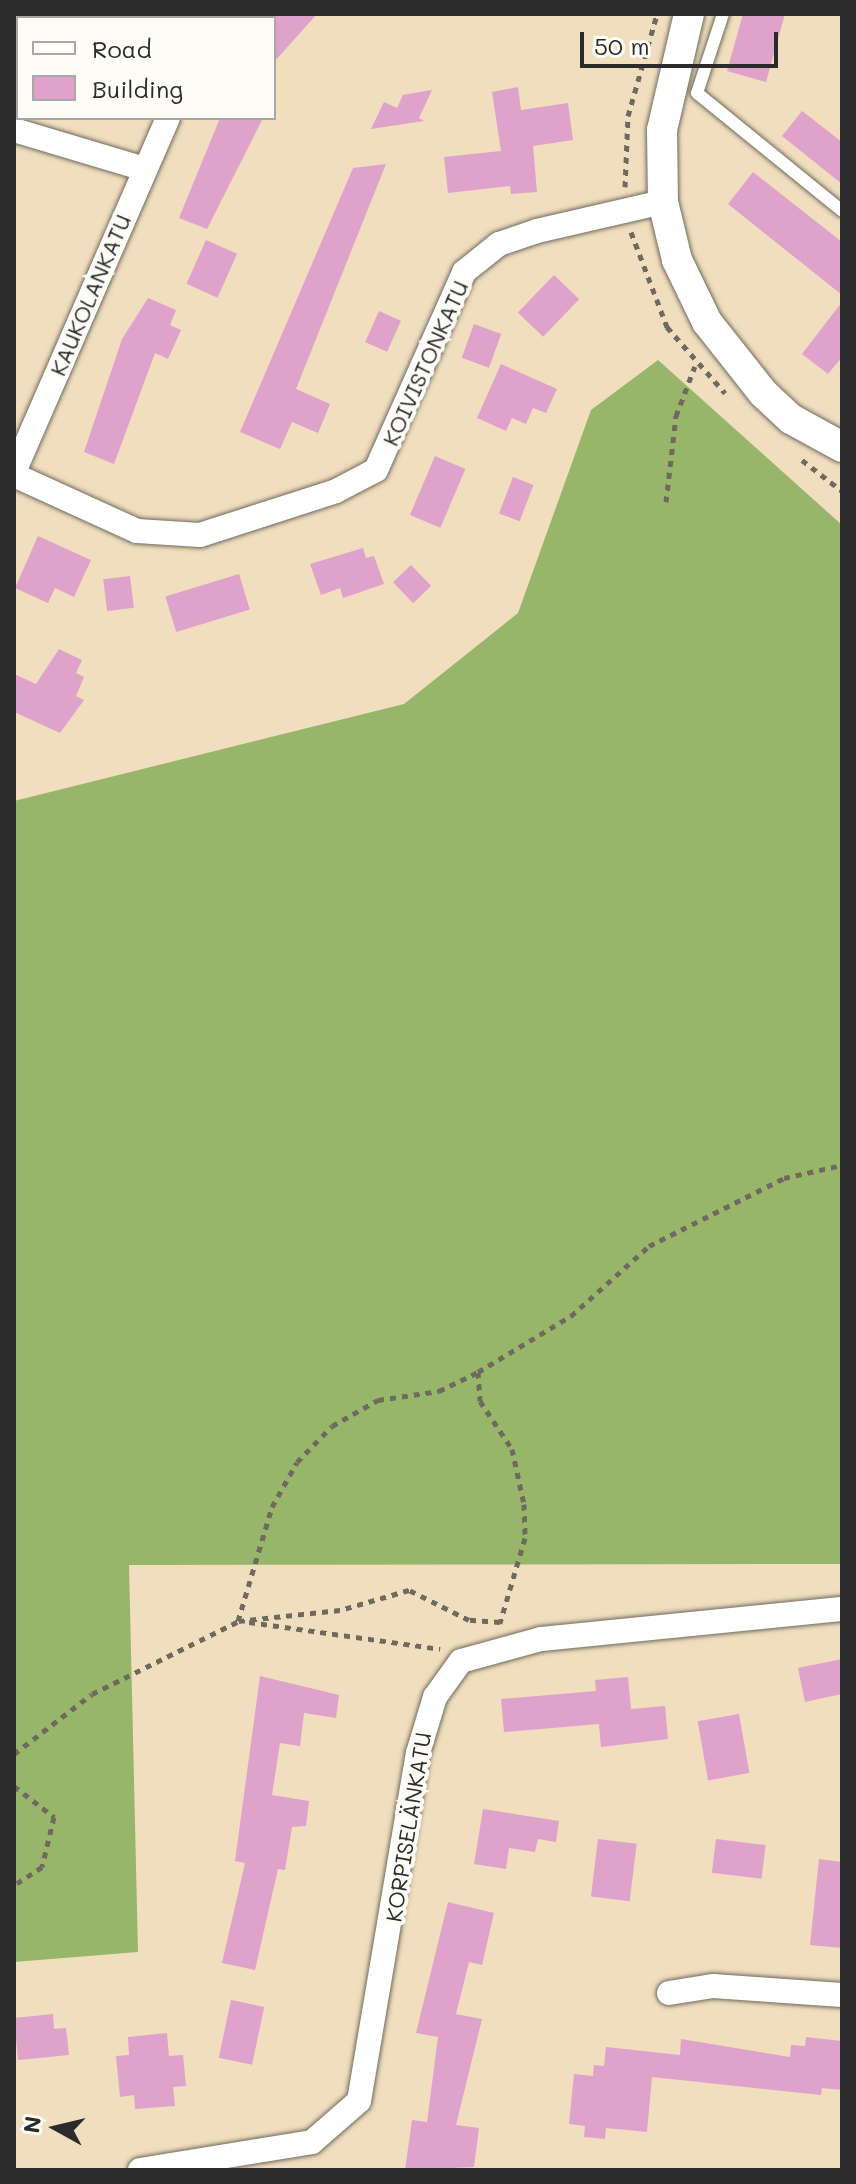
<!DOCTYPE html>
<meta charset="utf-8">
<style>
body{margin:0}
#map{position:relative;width:856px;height:2184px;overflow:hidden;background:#f0debe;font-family:Mali,sans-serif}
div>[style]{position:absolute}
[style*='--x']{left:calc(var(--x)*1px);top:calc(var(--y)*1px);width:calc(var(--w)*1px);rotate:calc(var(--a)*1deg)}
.forest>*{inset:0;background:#98b669}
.building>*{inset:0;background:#dfa2cb;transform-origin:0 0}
.path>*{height:5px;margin-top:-2.5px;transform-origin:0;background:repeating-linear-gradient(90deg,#706a5e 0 6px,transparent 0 12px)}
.roads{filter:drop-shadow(0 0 2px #706a5e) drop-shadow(0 0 2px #706a5e)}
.service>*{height:12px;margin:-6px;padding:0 6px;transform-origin:6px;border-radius:6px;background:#fff}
.minor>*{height:24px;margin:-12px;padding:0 12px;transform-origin:12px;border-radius:12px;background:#fff}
.tertiary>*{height:30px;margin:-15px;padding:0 15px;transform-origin:15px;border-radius:15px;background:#fff}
span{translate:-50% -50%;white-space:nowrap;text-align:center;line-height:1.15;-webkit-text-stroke:8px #fdfcf7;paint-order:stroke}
.street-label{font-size:22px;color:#2b2b2b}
.frame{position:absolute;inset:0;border:16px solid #2b2b2b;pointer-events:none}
.legend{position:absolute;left:16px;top:16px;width:260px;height:104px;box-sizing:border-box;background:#fdfcf7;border:2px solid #a9a8a5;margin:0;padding:10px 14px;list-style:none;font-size:24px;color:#2b2b2b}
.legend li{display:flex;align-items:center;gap:16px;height:40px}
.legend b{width:40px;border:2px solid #a9a8a5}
.north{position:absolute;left:16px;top:2088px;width:80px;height:80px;-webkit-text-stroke:6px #fdfcf7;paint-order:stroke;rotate:278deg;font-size:22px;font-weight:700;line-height:32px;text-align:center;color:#2b2b2b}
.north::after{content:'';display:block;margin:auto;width:28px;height:36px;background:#2b2b2b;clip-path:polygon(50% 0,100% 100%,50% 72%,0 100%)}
.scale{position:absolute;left:580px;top:32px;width:198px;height:36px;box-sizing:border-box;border:4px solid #2b2b2b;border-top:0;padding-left:10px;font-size:24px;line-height:28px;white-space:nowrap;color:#2b2b2b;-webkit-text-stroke:6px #fdfcf7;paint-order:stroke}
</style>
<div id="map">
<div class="forest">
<i style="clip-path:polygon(658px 360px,842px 525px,842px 1564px,129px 1565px,138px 1952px,14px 1962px,14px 801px,404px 704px,518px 613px,591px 410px)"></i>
</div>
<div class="building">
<i style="clip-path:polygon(274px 14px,317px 14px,274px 62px)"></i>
<i style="clip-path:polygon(743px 14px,785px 14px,766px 82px,727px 71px)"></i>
<i style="clip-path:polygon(518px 87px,521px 110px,568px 103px,573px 140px,533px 146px,537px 192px,511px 194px,510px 186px,448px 193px,444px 157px,501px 151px,492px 92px)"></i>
<i style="clip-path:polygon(432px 90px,419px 118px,424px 121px,371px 129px,384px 102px,397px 108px,403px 95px)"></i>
<i style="clip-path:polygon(802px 111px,842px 142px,842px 184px,782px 136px)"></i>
<i style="clip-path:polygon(220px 118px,263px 118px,207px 229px,179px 218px)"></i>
<i style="clip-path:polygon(386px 164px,296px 389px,330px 404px,318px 433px,292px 422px,280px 449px,240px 432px,353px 168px)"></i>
<i style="clip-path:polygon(753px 172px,842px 242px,842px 295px,728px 204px)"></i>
<i style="left:206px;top:240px;width:34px;height:48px;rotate:24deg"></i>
<i style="left:554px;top:275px;width:35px;height:52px;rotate:44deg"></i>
<i style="clip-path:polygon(148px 298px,176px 310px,170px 325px,181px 330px,168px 359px,155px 353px,114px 464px,84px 452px,122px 339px)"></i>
<i style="clip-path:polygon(842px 302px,842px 357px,828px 374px,802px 354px)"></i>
<i style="left:379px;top:311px;width:24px;height:34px;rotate:24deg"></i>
<i style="left:474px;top:324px;width:29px;height:36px;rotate:20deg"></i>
<i style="clip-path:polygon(501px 364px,557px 389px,546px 413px,533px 408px,526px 424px,512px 418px,506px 431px,477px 418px)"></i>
<i style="left:435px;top:456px;width:33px;height:64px;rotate:23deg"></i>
<i style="left:513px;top:477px;width:22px;height:39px;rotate:21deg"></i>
<i style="clip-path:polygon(38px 536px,91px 560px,74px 597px,55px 588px,48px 603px,15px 588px)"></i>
<i style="clip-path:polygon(363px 548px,366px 558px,374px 556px,384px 584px,343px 598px,340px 588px,321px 595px,310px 564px)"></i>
<i style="left:411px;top:565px;width:29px;height:25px;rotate:46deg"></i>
<i style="left:239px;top:574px;width:37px;height:77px;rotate:73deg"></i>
<i style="left:130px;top:576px;width:32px;height:27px;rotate:83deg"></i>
<i style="clip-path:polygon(59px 649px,82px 660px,76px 673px,84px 677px,76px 696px,84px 700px,60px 733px,14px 712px,14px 674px,36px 684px)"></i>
<i style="clip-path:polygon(842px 1659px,842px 1694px,805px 1702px,798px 1668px)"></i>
<i style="clip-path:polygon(260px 1676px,339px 1695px,336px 1718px,304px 1713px,300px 1746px,280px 1743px,272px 1795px,309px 1801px,306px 1826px,292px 1827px,285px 1870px,278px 1869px,255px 1970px,222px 1963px,245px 1863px,235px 1861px)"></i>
<i style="clip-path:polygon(628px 1677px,631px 1709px,665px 1706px,668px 1739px,601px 1747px,599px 1724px,504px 1732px,501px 1699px,596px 1691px,595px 1680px)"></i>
<i style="left:739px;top:1714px;width:60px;height:42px;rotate:80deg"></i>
<i style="clip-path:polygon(483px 1809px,559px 1821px,556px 1842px,538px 1839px,535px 1852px,509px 1848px,506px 1869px,474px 1864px)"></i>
<i style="left:598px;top:1839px;width:39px;height:58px;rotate:7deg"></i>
<i style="left:716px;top:1839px;width:50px;height:34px;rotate:7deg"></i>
<i style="clip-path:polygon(819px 1859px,842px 1862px,842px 1948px,810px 1945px)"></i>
<i style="clip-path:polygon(448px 1902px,494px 1913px,482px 1965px,469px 1962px,456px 2014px,482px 2019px,456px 2125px,479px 2128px,474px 2167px,405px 2170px,412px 2120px,427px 2122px,438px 2037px,416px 2033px)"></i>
<i style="left:231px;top:2000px;width:34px;height:59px;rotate:12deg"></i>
<i style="clip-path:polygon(53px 2014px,54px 2029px,66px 2028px,69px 2055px,18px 2060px,14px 2018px)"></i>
<i style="clip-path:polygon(167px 2033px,169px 2056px,183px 2055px,186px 2086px,173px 2087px,175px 2106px,135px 2109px,134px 2095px,120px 2097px,116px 2056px,129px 2055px,128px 2037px)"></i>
<i style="clip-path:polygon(806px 2037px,842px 2041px,842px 2090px,822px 2088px,821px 2095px,652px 2077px,647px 2132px,606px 2128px,605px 2139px,584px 2137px,585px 2126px,569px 2124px,574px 2074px,593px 2076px,594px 2065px,604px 2066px,606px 2047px,680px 2055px,681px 2039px,790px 2057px,791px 2045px,805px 2046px)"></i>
</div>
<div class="path">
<i style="--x:625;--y:187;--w:71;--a:-87.6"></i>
<i style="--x:628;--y:116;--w:106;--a:-74.1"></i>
<i style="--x:631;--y:232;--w:102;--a:69.2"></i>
<i style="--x:667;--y:327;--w:88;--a:48.7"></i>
<i style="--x:802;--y:460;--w:51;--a:37.8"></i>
<i style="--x:666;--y:502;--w:87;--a:-83.4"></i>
<i style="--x:676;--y:416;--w:53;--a:-69.2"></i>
<i style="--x:478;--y:1372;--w:29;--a:86"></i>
<i style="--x:480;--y:1401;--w:58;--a:56.3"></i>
<i style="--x:512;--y:1449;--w:56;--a:77.7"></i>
<i style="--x:524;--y:1504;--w:34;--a:88"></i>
<i style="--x:525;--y:1538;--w:89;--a:106.4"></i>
<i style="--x:249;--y:1622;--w:193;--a:8"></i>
<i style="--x:500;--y:1622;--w:31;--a:-176"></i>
<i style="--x:469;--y:1620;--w:67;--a:-153.4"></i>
<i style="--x:409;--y:1590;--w:72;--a:163.8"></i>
<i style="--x:340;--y:1610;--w:103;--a:173.8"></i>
<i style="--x:238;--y:1621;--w:119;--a:-73.4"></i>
<i style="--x:272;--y:1507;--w:51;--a:-60.9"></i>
<i style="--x:297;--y:1462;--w:50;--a:-45.8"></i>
<i style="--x:332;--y:1426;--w:53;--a:-29.5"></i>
<i style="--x:378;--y:1400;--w:62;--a:-8.4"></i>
<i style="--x:439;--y:1391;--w:43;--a:-26"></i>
<i style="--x:478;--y:1372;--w:109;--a:-31.1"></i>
<i style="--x:571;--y:1316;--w:105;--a:-41.9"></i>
<i style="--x:649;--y:1246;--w:151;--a:-26.7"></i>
<i style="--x:784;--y:1178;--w:59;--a:-12.6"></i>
<i style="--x:14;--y:1754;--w:98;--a:-37.6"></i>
<i style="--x:92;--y:1694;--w:164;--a:-26.4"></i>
<i style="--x:14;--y:1786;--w:51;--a:37.8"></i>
<i style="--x:54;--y:1817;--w:51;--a:103.5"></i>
<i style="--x:42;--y:1867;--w:33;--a:147"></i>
</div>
<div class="roads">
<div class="service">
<i style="--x:723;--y:14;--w:83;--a:108.2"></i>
<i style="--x:697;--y:93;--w:187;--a:39.1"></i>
</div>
<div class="minor">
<i style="--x:218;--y:18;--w:5;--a:-53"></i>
<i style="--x:14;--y:130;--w:137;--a:16.6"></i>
<i style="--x:14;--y:472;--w:386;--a:-66.5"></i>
<i style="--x:14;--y:475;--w:135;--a:24.5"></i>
<i style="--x:137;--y:531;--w:63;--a:3.6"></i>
<i style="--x:200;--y:535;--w:143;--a:-17.9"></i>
<i style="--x:336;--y:491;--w:45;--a:-27.7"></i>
<i style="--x:376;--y:470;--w:217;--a:-66"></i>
<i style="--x:464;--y:272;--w:45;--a:-38.7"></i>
<i style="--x:499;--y:244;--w:40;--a:-18.9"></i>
<i style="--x:537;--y:231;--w:129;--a:-13"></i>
<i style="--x:669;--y:1993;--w:45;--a:-9"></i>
<i style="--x:713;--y:1986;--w:129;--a:4"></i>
<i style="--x:140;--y:2170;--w:174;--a:-9.2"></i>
<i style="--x:312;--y:2142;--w:62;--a:-41.1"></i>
<i style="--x:359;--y:2101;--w:353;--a:-80.4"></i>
<i style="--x:418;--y:1753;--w:59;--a:-73.1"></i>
<i style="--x:435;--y:1697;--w:44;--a:-54.2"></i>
<i style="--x:461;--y:1661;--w:83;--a:-15.4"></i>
<i style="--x:541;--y:1639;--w:302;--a:-5.7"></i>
</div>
<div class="tertiary">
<i style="--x:689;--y:14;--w:119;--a:103.1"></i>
<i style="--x:662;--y:130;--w:72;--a:89.2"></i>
<i style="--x:663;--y:202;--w:60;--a:76.4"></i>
<i style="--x:677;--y:260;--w:69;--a:64.2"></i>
<i style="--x:707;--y:322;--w:90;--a:51.7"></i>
<i style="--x:763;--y:393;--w:38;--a:43"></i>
<i style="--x:791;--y:419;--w:58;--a:28.8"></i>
</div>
</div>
<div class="street-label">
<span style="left:90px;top:295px;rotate:-67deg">KAUKOLANKATU</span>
<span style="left:425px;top:363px;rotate:-66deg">KOIVISTONKATU</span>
<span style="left:408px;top:1827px;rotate:-81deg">KORPISELÄNKATU</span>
</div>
<div class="frame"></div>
<ul class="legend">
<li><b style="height:10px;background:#fff"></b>Road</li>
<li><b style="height:22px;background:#dfa2cb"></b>Building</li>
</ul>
<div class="north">N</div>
<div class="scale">50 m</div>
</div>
